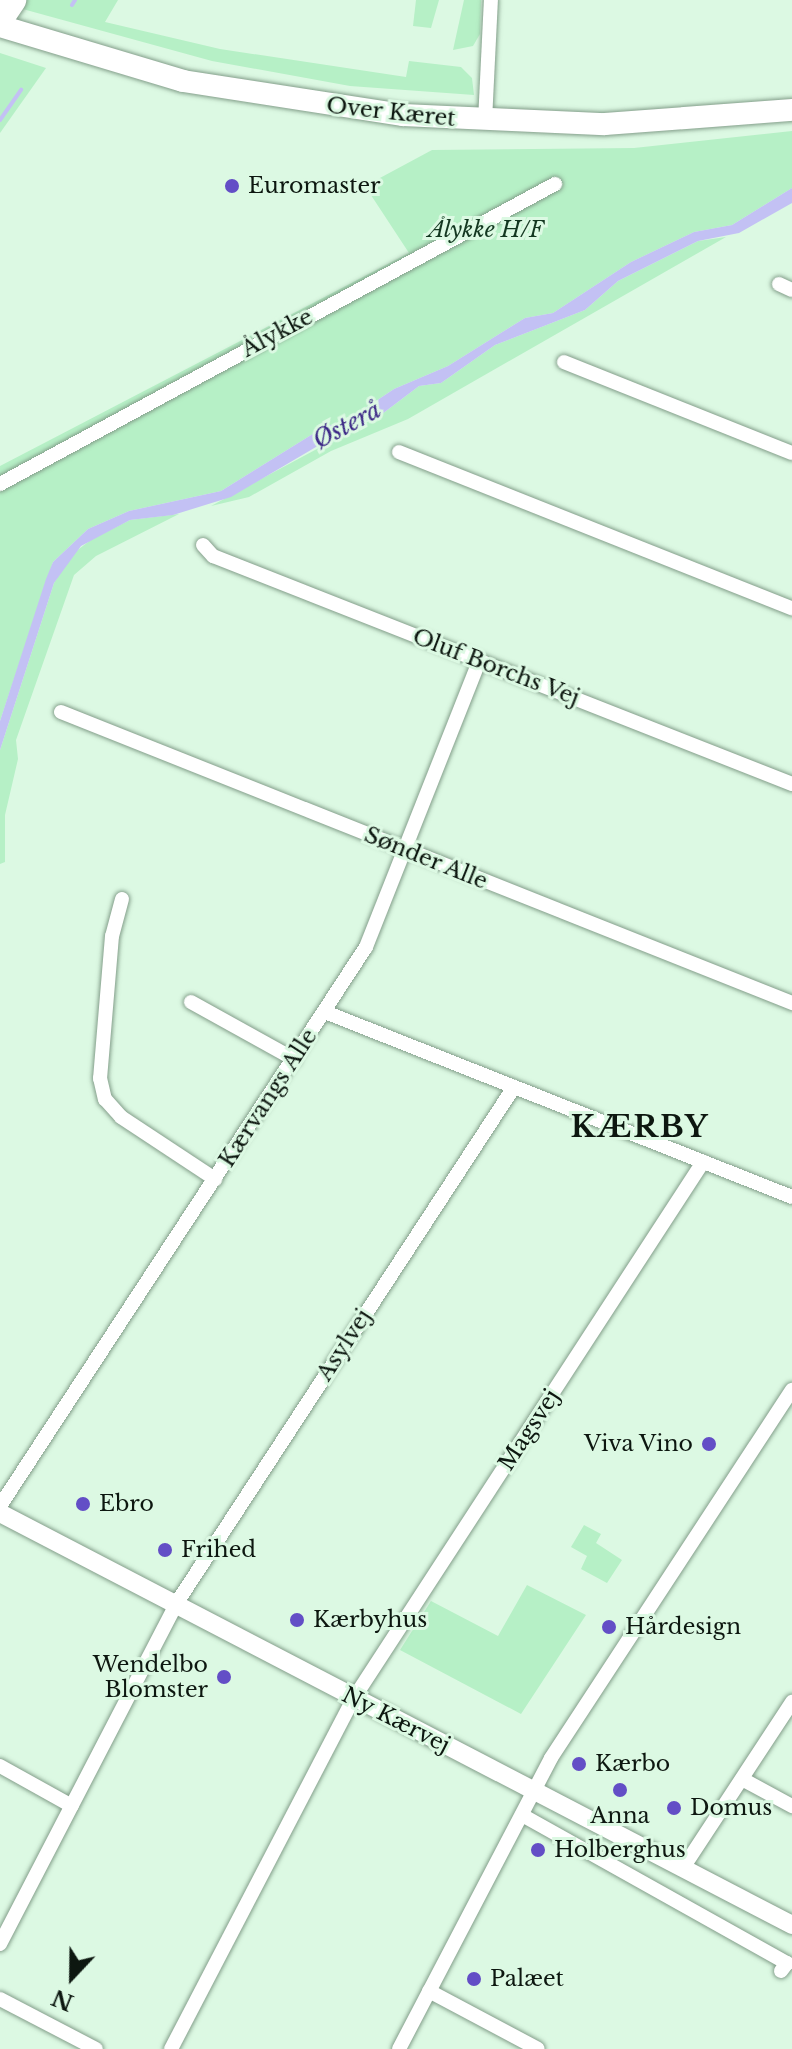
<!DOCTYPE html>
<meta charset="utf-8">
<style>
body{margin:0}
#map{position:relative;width:792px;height:2049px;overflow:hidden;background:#dcf9e3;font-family:"Libre Baskerville",serif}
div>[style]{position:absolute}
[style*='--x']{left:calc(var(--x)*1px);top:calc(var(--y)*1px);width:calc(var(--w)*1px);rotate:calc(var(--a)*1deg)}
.green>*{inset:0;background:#b6f0c6}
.water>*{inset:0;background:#c3c1f4}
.stream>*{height:4px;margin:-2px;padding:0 2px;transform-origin:2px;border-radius:2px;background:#c3c1f4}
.roads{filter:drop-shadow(0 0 2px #839e8a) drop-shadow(0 0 2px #839e8a)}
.minor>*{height:14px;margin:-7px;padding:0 7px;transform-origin:7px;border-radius:7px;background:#fff}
.tertiary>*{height:18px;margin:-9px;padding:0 9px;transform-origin:9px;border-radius:9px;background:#fff}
.secondary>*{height:22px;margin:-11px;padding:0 11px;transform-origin:11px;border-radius:11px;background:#fff}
.motorway>*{height:28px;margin:-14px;padding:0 14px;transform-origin:14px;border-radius:14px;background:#fff}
.dots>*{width:22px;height:22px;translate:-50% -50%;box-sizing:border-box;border:4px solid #dcf9e3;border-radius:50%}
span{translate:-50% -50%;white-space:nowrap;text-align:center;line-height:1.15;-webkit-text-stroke:6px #dcf9e3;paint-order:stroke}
.street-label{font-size:22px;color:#0d1710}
.poi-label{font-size:22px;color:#0d1710}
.left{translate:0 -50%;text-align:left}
.right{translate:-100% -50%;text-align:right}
.park-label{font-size:22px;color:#133720;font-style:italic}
.water-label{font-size:24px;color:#3d2987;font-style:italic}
.district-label{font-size:30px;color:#0d1710;font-weight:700;letter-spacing:2px}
.north{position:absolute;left:32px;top:1937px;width:80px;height:80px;-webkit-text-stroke:6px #dcf9e3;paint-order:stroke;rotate:202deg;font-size:22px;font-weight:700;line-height:32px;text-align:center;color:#0d1710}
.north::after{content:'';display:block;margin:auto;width:28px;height:36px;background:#0d1710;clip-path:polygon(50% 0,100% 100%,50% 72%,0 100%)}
</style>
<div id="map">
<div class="green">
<i style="clip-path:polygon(24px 0,118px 0,105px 22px,220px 49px,406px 77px,409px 61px,461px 67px,472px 78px,474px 95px,350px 86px,212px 61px,19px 8px)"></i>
<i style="clip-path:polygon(416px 0,439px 0,431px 28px,413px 26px)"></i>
<i style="clip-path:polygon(464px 0,481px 0,480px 34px,473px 46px,453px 50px)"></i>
<i style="clip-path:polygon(0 53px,46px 68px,0 133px)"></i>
<i style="clip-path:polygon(792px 131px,792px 188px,732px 225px,694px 232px,631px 262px,553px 313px,525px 318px,448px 366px,394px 389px,346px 421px,324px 427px,221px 491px,129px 511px,88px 529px,53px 562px,0 721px,0 466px,409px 253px,365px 186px,432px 150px,634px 148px)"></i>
<i style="clip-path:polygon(726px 237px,408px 419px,331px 451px,249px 497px,211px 506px,382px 414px,419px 386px,441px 383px,495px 345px,585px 310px,618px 281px,698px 241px)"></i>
<i style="clip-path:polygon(179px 514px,96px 556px,74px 575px,16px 740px,18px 759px,5px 815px,5px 862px,0 864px,0 750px,54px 583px,71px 555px,92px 539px,130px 520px)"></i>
<i style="clip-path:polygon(584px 1525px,601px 1534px,596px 1543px,622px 1560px,607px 1583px,581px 1569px,587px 1556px,571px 1547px)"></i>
<i style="clip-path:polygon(527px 1585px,586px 1615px,521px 1714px,400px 1650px,431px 1601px,498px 1636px)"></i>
</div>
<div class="water">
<i style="clip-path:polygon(792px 188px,792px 203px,739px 233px,698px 241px,618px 281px,585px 310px,495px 345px,441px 383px,419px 386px,382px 414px,338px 434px,231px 497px,173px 515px,130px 520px,81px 546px,54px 583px,0 750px,0 721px,46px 579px,53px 562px,88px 529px,129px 511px,221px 491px,324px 427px,346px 421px,394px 389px,448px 366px,525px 318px,553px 313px,631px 262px,694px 232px,732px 225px)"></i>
</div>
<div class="stream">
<i style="--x:72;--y:5;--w:6;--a:-59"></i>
<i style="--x:0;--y:120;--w:37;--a:-55"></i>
</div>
<div class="roads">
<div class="minor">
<i style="--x:485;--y:121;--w:121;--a:-87.2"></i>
<i style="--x:779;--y:284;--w:14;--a:25"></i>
<i style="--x:564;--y:362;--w:245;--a:21.8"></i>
<i style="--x:399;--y:452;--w:423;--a:21.7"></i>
<i style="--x:0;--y:484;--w:631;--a:-28.39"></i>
<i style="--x:203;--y:545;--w:15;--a:48"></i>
<i style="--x:213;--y:556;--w:622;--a:21.49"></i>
<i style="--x:61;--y:712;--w:787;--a:21.71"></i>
<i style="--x:122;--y:899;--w:38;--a:105"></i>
<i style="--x:112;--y:936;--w:143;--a:94.8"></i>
<i style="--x:100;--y:1078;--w:22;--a:77"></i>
<i style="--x:105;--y:1099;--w:24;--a:48"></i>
<i style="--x:121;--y:1117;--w:113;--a:33.4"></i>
<i style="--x:191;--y:1002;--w:118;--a:29"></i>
<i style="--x:325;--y:1012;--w:502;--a:21.61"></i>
<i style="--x:0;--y:1506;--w:668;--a:-56.79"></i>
<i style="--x:366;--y:947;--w:308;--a:-68.4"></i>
<i style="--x:0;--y:1766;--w:82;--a:29.1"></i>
<i style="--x:742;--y:1779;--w:57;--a:28.4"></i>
<i style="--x:522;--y:1815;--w:304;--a:29.2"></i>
<i style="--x:787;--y:1963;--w:10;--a:127"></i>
<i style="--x:683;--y:1868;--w:199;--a:-56.7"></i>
<i style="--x:0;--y:1944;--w:383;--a:-62.6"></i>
<i style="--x:176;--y:1604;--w:618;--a:-56.82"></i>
<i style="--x:429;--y:1991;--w:123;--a:28"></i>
<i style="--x:0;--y:1999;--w:108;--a:27.5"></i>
<i style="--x:171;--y:2049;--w:396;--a:-62.5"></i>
<i style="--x:354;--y:1698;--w:640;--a:-56.93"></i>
<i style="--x:399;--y:2049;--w:328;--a:-62.4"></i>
<i style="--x:551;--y:1758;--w:440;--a:-56.8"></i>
</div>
<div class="tertiary">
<i style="--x:0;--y:1513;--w:893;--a:27.48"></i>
</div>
<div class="secondary">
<i style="--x:0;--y:26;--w:191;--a:16.7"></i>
<i style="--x:183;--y:81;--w:223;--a:8.8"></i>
<i style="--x:403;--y:115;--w:202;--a:2.6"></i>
<i style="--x:605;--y:124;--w:188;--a:-4.3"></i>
</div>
<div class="motorway">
<i style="--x:0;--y:18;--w:22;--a:-56"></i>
</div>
</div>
<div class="dots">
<i style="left:232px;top:186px;background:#634ec6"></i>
<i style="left:709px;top:1444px;background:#634ec6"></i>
<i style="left:83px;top:1504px;background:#634ec6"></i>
<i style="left:165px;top:1550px;background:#634ec6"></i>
<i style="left:297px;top:1620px;background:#634ec6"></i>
<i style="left:609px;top:1627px;background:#634ec6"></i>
<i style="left:224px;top:1677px;background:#634ec6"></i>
<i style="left:579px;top:1764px;background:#634ec6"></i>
<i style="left:620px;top:1790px;background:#634ec6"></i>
<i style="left:674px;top:1808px;background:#634ec6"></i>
<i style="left:538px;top:1850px;background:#634ec6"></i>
<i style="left:474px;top:1979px;background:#634ec6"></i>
</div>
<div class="street-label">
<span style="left:391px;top:112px;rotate:6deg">Over Kæret</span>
<span style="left:277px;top:333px;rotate:-28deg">Ålykke</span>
<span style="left:496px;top:667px;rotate:21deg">Oluf Borchs Vej</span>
<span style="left:426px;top:858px;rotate:22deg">Sønder Alle</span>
<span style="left:268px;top:1098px;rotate:-57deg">Kærvangs Alle</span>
<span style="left:344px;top:1345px;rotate:-57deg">Asylvej</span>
<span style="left:529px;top:1430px;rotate:-57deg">Magsvej</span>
<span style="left:396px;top:1720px;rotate:27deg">Ny Kærvej</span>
</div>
<div class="poi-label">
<span class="left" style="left:248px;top:186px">Euromaster</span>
<span class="right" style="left:693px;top:1444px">Viva Vino</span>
<span class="left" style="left:99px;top:1504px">Ebro</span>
<span class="left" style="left:181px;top:1550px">Frihed</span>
<span class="left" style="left:313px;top:1620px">Kærbyhus</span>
<span class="left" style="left:625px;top:1627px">Hårdesign</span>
<span class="right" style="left:208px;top:1677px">Wendelbo<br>Blomster</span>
<span class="left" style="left:595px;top:1764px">Kærbo</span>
<span class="left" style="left:690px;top:1808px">Domus</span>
<span style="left:620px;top:1816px">Anna</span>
<span class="left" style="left:554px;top:1850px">Holberghus</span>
<span class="left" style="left:490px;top:1979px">Palæet</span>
</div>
<div class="park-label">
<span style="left:486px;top:230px">Ålykke H/F</span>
</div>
<div class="water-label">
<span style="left:347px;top:425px;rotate:-28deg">Østerå</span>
</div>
<div class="district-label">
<span style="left:640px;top:1127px">KÆRBY</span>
</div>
<div class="north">N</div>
</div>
